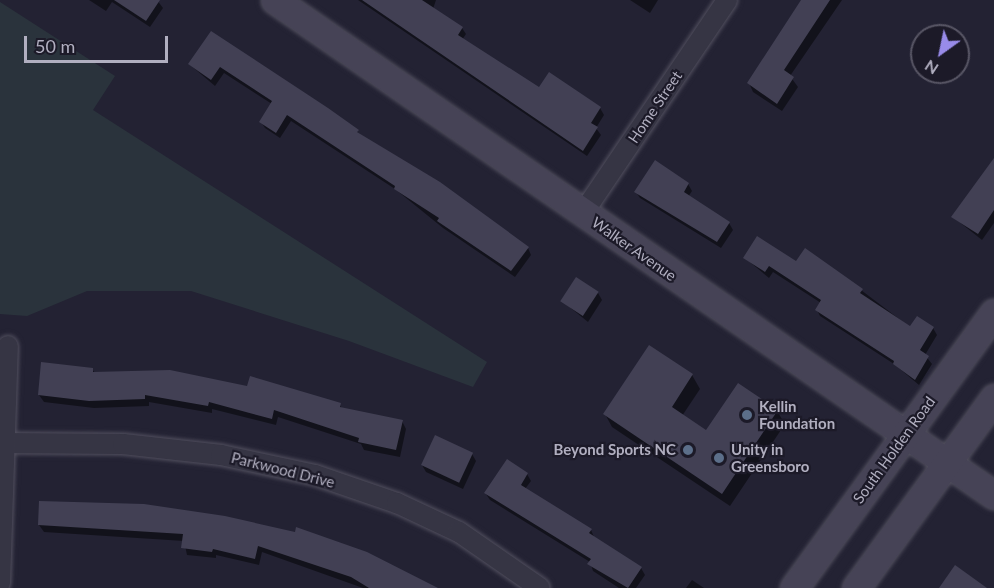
<!DOCTYPE html>
<style>
body{margin:0}
#map{position:relative;width:994px;height:588px;overflow:hidden;background:#232233;font-family:Lato,sans-serif}
div>[style]{position:absolute}
[style*='--x']{left:calc(var(--x)*1px);top:calc(var(--y)*1px);width:calc(var(--w)*1px);rotate:calc(var(--a)*1deg)}
.green>*{inset:0;background:#2a333c}
.shadow>*{inset:0;background:#0007}
.building>*{inset:0;background:#424054;transform-origin:0 0}
.roads{filter:drop-shadow(0 0 2px #514f5e) drop-shadow(0 0 2px #514f5e)}
.street>*{height:20px;margin:-10px;padding:0 10px;transform-origin:10px;border-radius:10px;background:#363544}
.secondary>*{height:27px;margin:-13.5px;padding:0 13.5px;transform-origin:13.5px;border-radius:13.5px;background:#464356}
.dots>*{width:16px;height:16px;translate:-50% -50%;box-sizing:border-box;border:3px solid #1c1a28;border-radius:50%}
span{translate:-50% -50%;white-space:nowrap;text-align:center;line-height:1.15;-webkit-text-stroke:4.5px #1c1a28;paint-order:stroke}
.street-label{font-size:15px;color:#b1afc0}
.poi-label{font-size:15px;color:#b1afc0;font-weight:700}
.left{translate:0 -50%;text-align:left}
.right{translate:-100% -50%;text-align:right}
.north{position:absolute;left:910px;top:24px;width:60px;height:60px;box-sizing:border-box;background:#1c1a28;border:2px solid #585665;border-radius:50%;rotate:213deg;font-size:16px;font-weight:700;line-height:24px;text-align:center;color:#b1afc0}
.north::after{content:'';display:block;margin:auto;width:21px;height:27px;background:#988be9;clip-path:polygon(50% 0,100% 100%,50% 72%,0 100%)}
.scale{position:absolute;left:24px;top:36px;width:144px;height:27px;box-sizing:border-box;border:3px solid #b1afc0;border-top:0;padding-left:8px;font-size:18px;line-height:21px;white-space:nowrap;color:#b1afc0;-webkit-text-stroke:4px #1c1a28;paint-order:stroke}
</style>
<div id="map">
<div class="green">
<i style="clip-path:polygon(0 2px,115px 76px,93px 110px,487px 362px,473px 387px,349px 341px,191px 291px,87px 291px,27px 316px,0 314px)"></i>
</div>
<div class="shadow">
<i style="clip-path:polygon(89px 0,157px 0,163px 8px,150px 27px,112px 2px,106px 11px)"></i>
<i style="clip-path:polygon(358px 0,436px 0,433px 9px,462px 28px,466px 34px,462px 40px,539px 89px,600px 108px,604px 115px,596px 128px,601px 135px,587px 156px)"></i>
<i style="clip-path:polygon(630px 0,658px 0,650px 13px)"></i>
<i style="clip-path:polygon(802px 0,842px 0,790px 76px,798px 87px,782px 111px,753px 92px,749px 83px)"></i>
<i style="clip-path:polygon(211px 33px,528px 248px,531px 255px,515px 277px,443px 228px,395px 189px,291px 121px,280px 138px,265px 128px,261px 122px,272px 104px,224px 73px,215px 86px,189px 64px)"></i>
<i style="clip-path:polygon(994px 160px,994px 223px,982px 240px,953px 217px)"></i>
<i style="clip-path:polygon(688px 184px,692px 191px,688px 197px,729px 223px,733px 230px,721px 248px,640px 198px,636px 192px)"></i>
<i style="clip-path:polygon(745px 258px,796px 263px,861px 290px,911px 328px,933px 328px,937px 335px,925px 355px,932px 364px,919px 385px,894px 364px,820px 316px,817px 310px,821px 303px,773px 272px,769px 278px)"></i>
<i style="clip-path:polygon(598px 293px,602px 300px,588px 322px,562px 301px)"></i>
<i style="clip-path:polygon(650px 347px,692px 375px,700px 389px,682px 416px,706px 432px,777px 411px,785px 424px,730px 506px,612px 427px,605px 414px)"></i>
<i style="clip-path:polygon(92px 369px,95px 373px,340px 405px,342px 409px,402px 421px,406px 429px,400px 457px,364px 450px,361px 444px,278px 417px,276px 425px,212px 409px,212px 413px,149px 402px,149px 406px,94px 408px,44px 402px,39px 395px)"></i>
<i style="clip-path:polygon(472px 454px,476px 461px,463px 489px,426px 472px,422px 465px)"></i>
<i style="clip-path:polygon(527px 474px,531px 481px,525px 489px,591px 530px,594px 537px,641px 568px,645px 575px,636px 588px,619px 588px,593px 571px,590px 562px,490px 500px,486px 494px)"></i>
<i style="clip-path:polygon(144px 506px,430px 588px,363px 588px,262px 552px,259px 565px,216px 555px,216px 558px,187px 555px,184px 541px,44px 532px,39px 525px)"></i>
<i style="clip-path:polygon(692px 580px,704px 588px,686px 588px)"></i>
</div>
<div class="building">
<i style="clip-path:polygon(114px 0,160px 0,146px 21px)"></i>
<i style="clip-path:polygon(362px 0,422px 0,463px 27px,458px 35px,539px 87px,549px 72px,601px 107px,591px 123px,598px 127px,583px 151px)"></i>
<i style="clip-path:polygon(801px 0,830px 0,784px 70px,794px 77px,777px 104px,747px 83px)"></i>
<i style="clip-path:polygon(211px 31px,328px 108px,359px 130px,357px 132px,440px 182px,529px 247px,511px 271px,437px 221px,439px 218px,394px 189px,395px 186px,287px 115px,276px 133px,259px 122px,272px 101px,220px 67px,211px 80px,188px 64px)"></i>
<i style="clip-path:polygon(994px 158px,994px 210px,978px 234px,951px 217px)"></i>
<i style="clip-path:polygon(655px 160px,689px 183px,684px 192px,730px 222px,717px 242px,634px 192px)"></i>
<i style="clip-path:polygon(757px 236px,796px 261px,805px 248px,863px 289px,860px 293px,910px 326px,917px 316px,934px 327px,920px 350px,929px 356px,915px 380px,893px 364px,894px 361px,815px 310px,821px 300px,769px 266px,765px 272px,743px 258px)"></i>
<i style="left:576px;top:277px;width:27px;height:29px;rotate:33deg"></i>
<i style="clip-path:polygon(649px 345px,693px 374px,672px 407px,706px 430px,738px 383px,778px 410px,722px 494px,603px 414px)"></i>
<i style="clip-path:polygon(41px 362px,93px 368px,93px 372px,170px 370px,247px 386px,250px 376px,341px 403px,340px 407px,403px 420px,396px 450px,358px 442px,359px 438px,274px 410px,272px 419px,209px 402px,208px 406px,145px 395px,145px 399px,89px 401px,38px 395px)"></i>
<i style="left:435px;top:435px;width:42px;height:33px;rotate:25deg"></i>
<i style="clip-path:polygon(507px 459px,528px 473px,521px 485px,592px 529px,589px 533px,642px 567px,628px 588px,587px 564px,591px 559px,484px 493px)"></i>
<i style="clip-path:polygon(39px 501px,144px 504px,225px 516px,295px 532px,296px 527px,367px 552px,438px 588px,369px 588px,351px 577px,258px 546px,255px 559px,213px 549px,212px 552px,181px 548px,183px 534px,38px 525px)"></i>
<i style="clip-path:polygon(955px 565px,987px 588px,939px 588px)"></i>
</div>
<div class="roads">
<div class="street">
<i style="--x:583;--y:213;--w:257;--a:-55.9"></i>
<i style="--x:0;--y:443;--w:123;--a:0.5"></i>
<i style="--x:123;--y:444;--w:99;--a:6.4"></i>
<i style="--x:221;--y:455;--w:96;--a:12"></i>
<i style="--x:315;--y:475;--w:87;--a:18.9"></i>
<i style="--x:397;--y:503;--w:68;--a:25.1"></i>
<i style="--x:459;--y:532;--w:98;--a:34.7"></i>
<i style="--x:0;--y:583;--w:237;--a:-88.1"></i>
</div>
<div class="secondary">
<i style="--x:275;--y:0;--w:873;--a:34.55"></i>
<i style="--x:794;--y:588;--w:340;--a:-54"></i>
<i style="--x:856;--y:588;--w:235;--a:-54"></i>
</div>
</div>
<div class="dots">
<i style="left:747px;top:415px;background:#5c6f8a"></i>
<i style="left:688px;top:450px;background:#5c6f8a"></i>
<i style="left:719px;top:458px;background:#5c6f8a"></i>
</div>
<div class="street-label">
<span style="left:655px;top:107px;rotate:-56deg">Home Street</span>
<span style="left:634px;top:249px;rotate:35deg">Walker Avenue</span>
<span style="left:894px;top:450px;rotate:-54deg">South Holden Road</span>
<span style="left:283px;top:470px;rotate:14deg">Parkwood Drive</span>
</div>
<div class="poi-label">
<span class="left" style="left:759px;top:415px">Kellin<br>Foundation</span>
<span class="left" style="left:731px;top:458px">Unity in<br>Greensboro</span>
<span class="right" style="left:676px;top:450px">Beyond Sports NC</span>
</div>
<div class="north">N</div>
<div class="scale">50 m</div>
</div>
